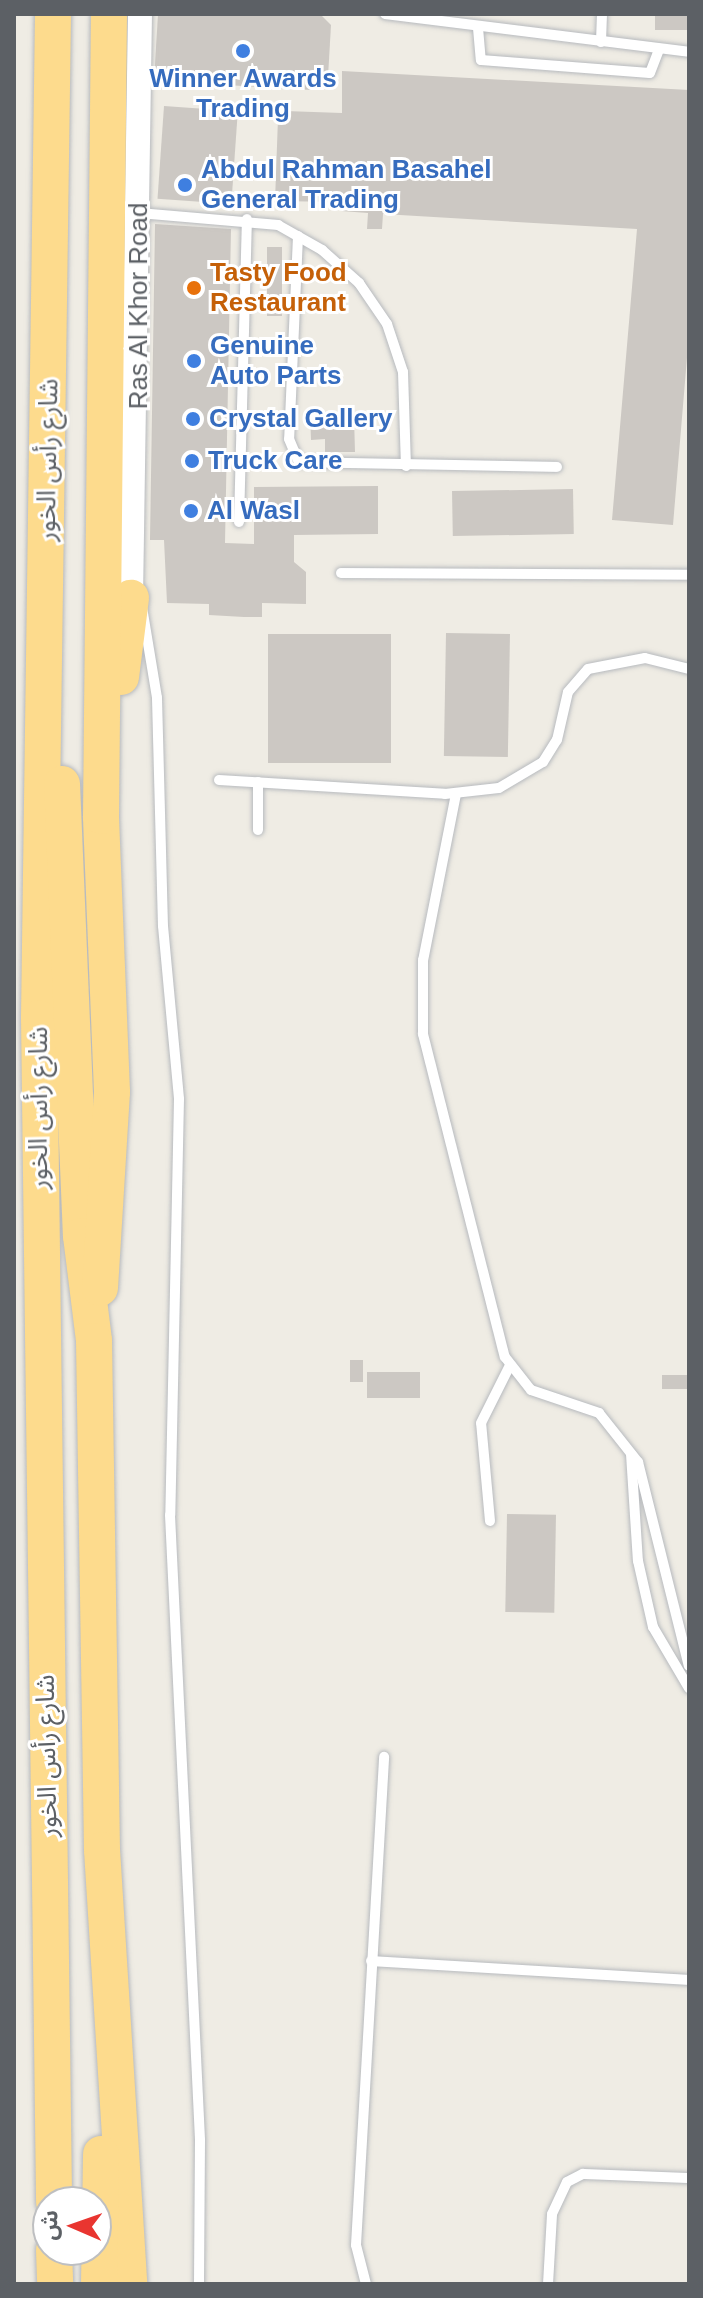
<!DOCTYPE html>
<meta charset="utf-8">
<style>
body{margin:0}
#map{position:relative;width:703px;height:2298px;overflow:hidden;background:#efece4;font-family:Helvetica,"Noto Sans Arabic",sans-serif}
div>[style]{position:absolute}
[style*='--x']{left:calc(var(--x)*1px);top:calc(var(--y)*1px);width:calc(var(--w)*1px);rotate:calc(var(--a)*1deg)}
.building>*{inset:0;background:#ccc8c3;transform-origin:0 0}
.roads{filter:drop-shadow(0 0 2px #b7babe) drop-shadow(0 0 2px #b7babe)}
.service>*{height:10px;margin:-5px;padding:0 5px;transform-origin:5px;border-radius:5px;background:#fff}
.tertiary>*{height:24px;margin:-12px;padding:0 12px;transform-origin:12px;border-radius:12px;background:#fff}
.motorway>*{height:36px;margin:-18px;padding:0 18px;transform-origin:18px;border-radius:18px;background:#fddb8d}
.dots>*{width:22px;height:22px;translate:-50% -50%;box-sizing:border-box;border:4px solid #fff;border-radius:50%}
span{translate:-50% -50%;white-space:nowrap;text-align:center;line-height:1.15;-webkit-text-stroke:6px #fff;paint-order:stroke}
.shop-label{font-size:26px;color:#366cbe;font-weight:700}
.left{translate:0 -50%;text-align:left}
.food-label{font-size:26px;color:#c56008;font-weight:700}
.street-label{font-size:26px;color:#5c6065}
.frame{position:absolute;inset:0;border:16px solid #5c6065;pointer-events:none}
.north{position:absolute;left:32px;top:2186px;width:80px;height:80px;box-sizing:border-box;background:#fff;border:2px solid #bebfc1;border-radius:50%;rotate:272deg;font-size:22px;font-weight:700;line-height:32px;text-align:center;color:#5c6065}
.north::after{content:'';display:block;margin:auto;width:28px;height:36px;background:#e93530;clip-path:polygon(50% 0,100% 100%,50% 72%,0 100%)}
</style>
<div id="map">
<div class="building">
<i style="clip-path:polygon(158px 14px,320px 14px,331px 25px,328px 77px,312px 90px,154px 81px)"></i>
<i style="left:655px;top:14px;width:34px;height:16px"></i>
<i style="clip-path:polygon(342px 71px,689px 90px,689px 334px,673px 525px,612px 520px,637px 229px,383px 214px,382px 229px,367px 229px,368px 213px,341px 211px,341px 202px,275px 201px,278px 118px,285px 111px,342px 113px)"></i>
<i style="left:164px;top:106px;width:74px;height:93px;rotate:4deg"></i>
<i style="clip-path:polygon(155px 224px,231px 229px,225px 543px,254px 544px,254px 487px,378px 486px,378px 534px,294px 535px,294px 562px,306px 572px,306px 604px,262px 603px,262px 617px,244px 617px,209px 615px,209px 604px,167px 603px,164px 540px,150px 540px)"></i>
<i style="left:267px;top:247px;width:15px;height:69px"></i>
<i style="clip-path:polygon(333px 412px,354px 417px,355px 452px,325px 452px,325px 439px,311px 440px,310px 413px)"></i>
<i style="left:573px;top:489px;width:45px;height:121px;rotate:89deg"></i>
<i style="left:446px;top:633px;width:64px;height:123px;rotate:1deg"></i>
<i style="left:391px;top:634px;width:129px;height:123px;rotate:90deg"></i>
<i style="left:350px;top:1360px;width:13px;height:22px"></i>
<i style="left:367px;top:1372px;width:53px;height:26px"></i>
<i style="left:689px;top:1375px;width:14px;height:27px;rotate:90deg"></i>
<i style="left:507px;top:1514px;width:49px;height:98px;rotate:1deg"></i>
</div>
<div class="roads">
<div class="service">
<i style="--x:385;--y:14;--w:306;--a:7.1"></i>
<i style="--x:478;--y:28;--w:32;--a:85"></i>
<i style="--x:481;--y:60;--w:169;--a:4.4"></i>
<i style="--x:650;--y:73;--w:26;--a:-69"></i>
<i style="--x:601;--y:42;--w:28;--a:-88"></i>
<i style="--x:139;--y:213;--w:140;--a:4.9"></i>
<i style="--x:278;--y:225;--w:51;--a:29.6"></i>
<i style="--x:322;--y:250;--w:50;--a:41.7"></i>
<i style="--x:359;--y:283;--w:50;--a:55.7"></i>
<i style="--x:387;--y:324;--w:51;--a:71.6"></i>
<i style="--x:403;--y:372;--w:94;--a:88.2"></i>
<i style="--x:298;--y:236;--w:203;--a:92.5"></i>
<i style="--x:289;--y:439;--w:25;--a:67"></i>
<i style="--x:299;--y:462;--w:258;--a:1.1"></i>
<i style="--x:239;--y:522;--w:303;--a:-88.5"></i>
<i style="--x:341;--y:573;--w:348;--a:0.3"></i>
<i style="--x:142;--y:607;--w:92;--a:80.6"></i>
<i style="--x:157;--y:698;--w:228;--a:88.5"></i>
<i style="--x:163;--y:926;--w:174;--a:84.7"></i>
<i style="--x:179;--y:1099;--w:416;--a:91.2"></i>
<i style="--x:170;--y:1515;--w:626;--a:87.25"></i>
<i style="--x:200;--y:2140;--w:144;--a:90.4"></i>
<i style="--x:219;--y:780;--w:226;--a:3.5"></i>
<i style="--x:445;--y:794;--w:54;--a:-6.3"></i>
<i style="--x:499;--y:788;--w:51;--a:-30.6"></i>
<i style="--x:543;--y:762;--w:26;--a:-58"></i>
<i style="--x:557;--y:740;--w:49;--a:-77.1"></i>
<i style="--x:568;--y:692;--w:30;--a:-49"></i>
<i style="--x:588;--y:669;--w:58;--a:-10.9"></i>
<i style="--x:645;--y:658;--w:45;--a:14"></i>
<i style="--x:456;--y:794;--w:169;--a:101.2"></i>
<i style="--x:423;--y:960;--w:74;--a:90"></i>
<i style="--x:423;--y:1034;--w:333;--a:75.8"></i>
<i style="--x:505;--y:1357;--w:42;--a:51.8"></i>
<i style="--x:531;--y:1390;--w:72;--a:18.7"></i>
<i style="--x:599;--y:1413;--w:63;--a:51.5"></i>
<i style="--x:638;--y:1462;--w:210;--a:76"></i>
<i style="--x:258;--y:830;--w:48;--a:-90"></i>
<i style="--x:631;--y:1454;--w:107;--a:86.3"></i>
<i style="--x:638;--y:1561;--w:68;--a:77.2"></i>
<i style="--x:653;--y:1627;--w:71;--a:59.5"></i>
<i style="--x:490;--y:1521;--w:98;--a:-95.2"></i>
<i style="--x:481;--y:1423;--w:63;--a:-63.4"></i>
<i style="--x:371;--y:1961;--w:319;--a:3.4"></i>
<i style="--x:366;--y:2284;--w:40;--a:-104.4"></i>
<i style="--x:356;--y:2245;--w:489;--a:-86.7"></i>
<i style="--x:548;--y:2284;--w:70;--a:-86.7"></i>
<i style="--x:552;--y:2214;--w:35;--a:-65"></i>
<i style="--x:567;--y:2182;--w:18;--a:-27"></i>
<i style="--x:583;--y:2174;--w:106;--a:2.2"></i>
</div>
<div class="tertiary">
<i style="--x:131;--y:598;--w:584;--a:-89.12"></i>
</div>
<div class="motorway">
<i style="--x:53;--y:14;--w:1004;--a:90.8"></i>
<i style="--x:39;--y:1018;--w:1184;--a:89.27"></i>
<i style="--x:121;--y:677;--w:80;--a:-82.8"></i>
<i style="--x:62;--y:784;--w:452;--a:87.6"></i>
<i style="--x:81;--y:1236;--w:106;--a:82.9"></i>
<i style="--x:94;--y:1341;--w:509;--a:89.1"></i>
<i style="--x:102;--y:1850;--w:435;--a:86.4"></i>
<i style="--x:100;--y:1288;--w:196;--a:-86.5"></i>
<i style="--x:112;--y:1092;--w:276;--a:-92.3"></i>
<i style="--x:101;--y:816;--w:802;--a:-89.43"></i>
<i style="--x:54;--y:2250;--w:34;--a:88"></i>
<i style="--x:99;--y:2284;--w:130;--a:-89.1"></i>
</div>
</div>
<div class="dots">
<i style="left:243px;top:51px;background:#3f7fe0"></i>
<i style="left:185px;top:185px;background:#3f7fe0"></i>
<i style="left:194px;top:288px;background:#e8710a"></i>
<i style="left:194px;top:361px;background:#3f7fe0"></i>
<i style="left:193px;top:419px;background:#3f7fe0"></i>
<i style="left:192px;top:461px;background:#3f7fe0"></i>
<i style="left:191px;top:511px;background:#3f7fe0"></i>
</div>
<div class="shop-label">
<span style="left:243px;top:94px">Winner Awards<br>Trading</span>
<span class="left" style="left:201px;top:185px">Abdul Rahman Basahel<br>General Trading</span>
<span class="left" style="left:210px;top:361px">Genuine<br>Auto Parts</span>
<span class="left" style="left:209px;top:419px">Crystal Gallery</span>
<span class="left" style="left:208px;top:461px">Truck Care</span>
<span class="left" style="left:207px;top:511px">Al Wasl</span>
</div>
<div class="food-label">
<span class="left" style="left:210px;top:288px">Tasty Food<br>Restaurant</span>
</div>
<div class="street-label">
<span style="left:139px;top:306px;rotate:-90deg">Ras Al Khor Road</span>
<span style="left:48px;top:460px;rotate:-89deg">شارع رأس الخور</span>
<span style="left:39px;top:1108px;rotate:-90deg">شارع رأس الخور</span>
<span style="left:47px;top:1756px;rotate:-91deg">شارع رأس الخور</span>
</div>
<div class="frame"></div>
<div class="north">ش</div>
</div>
